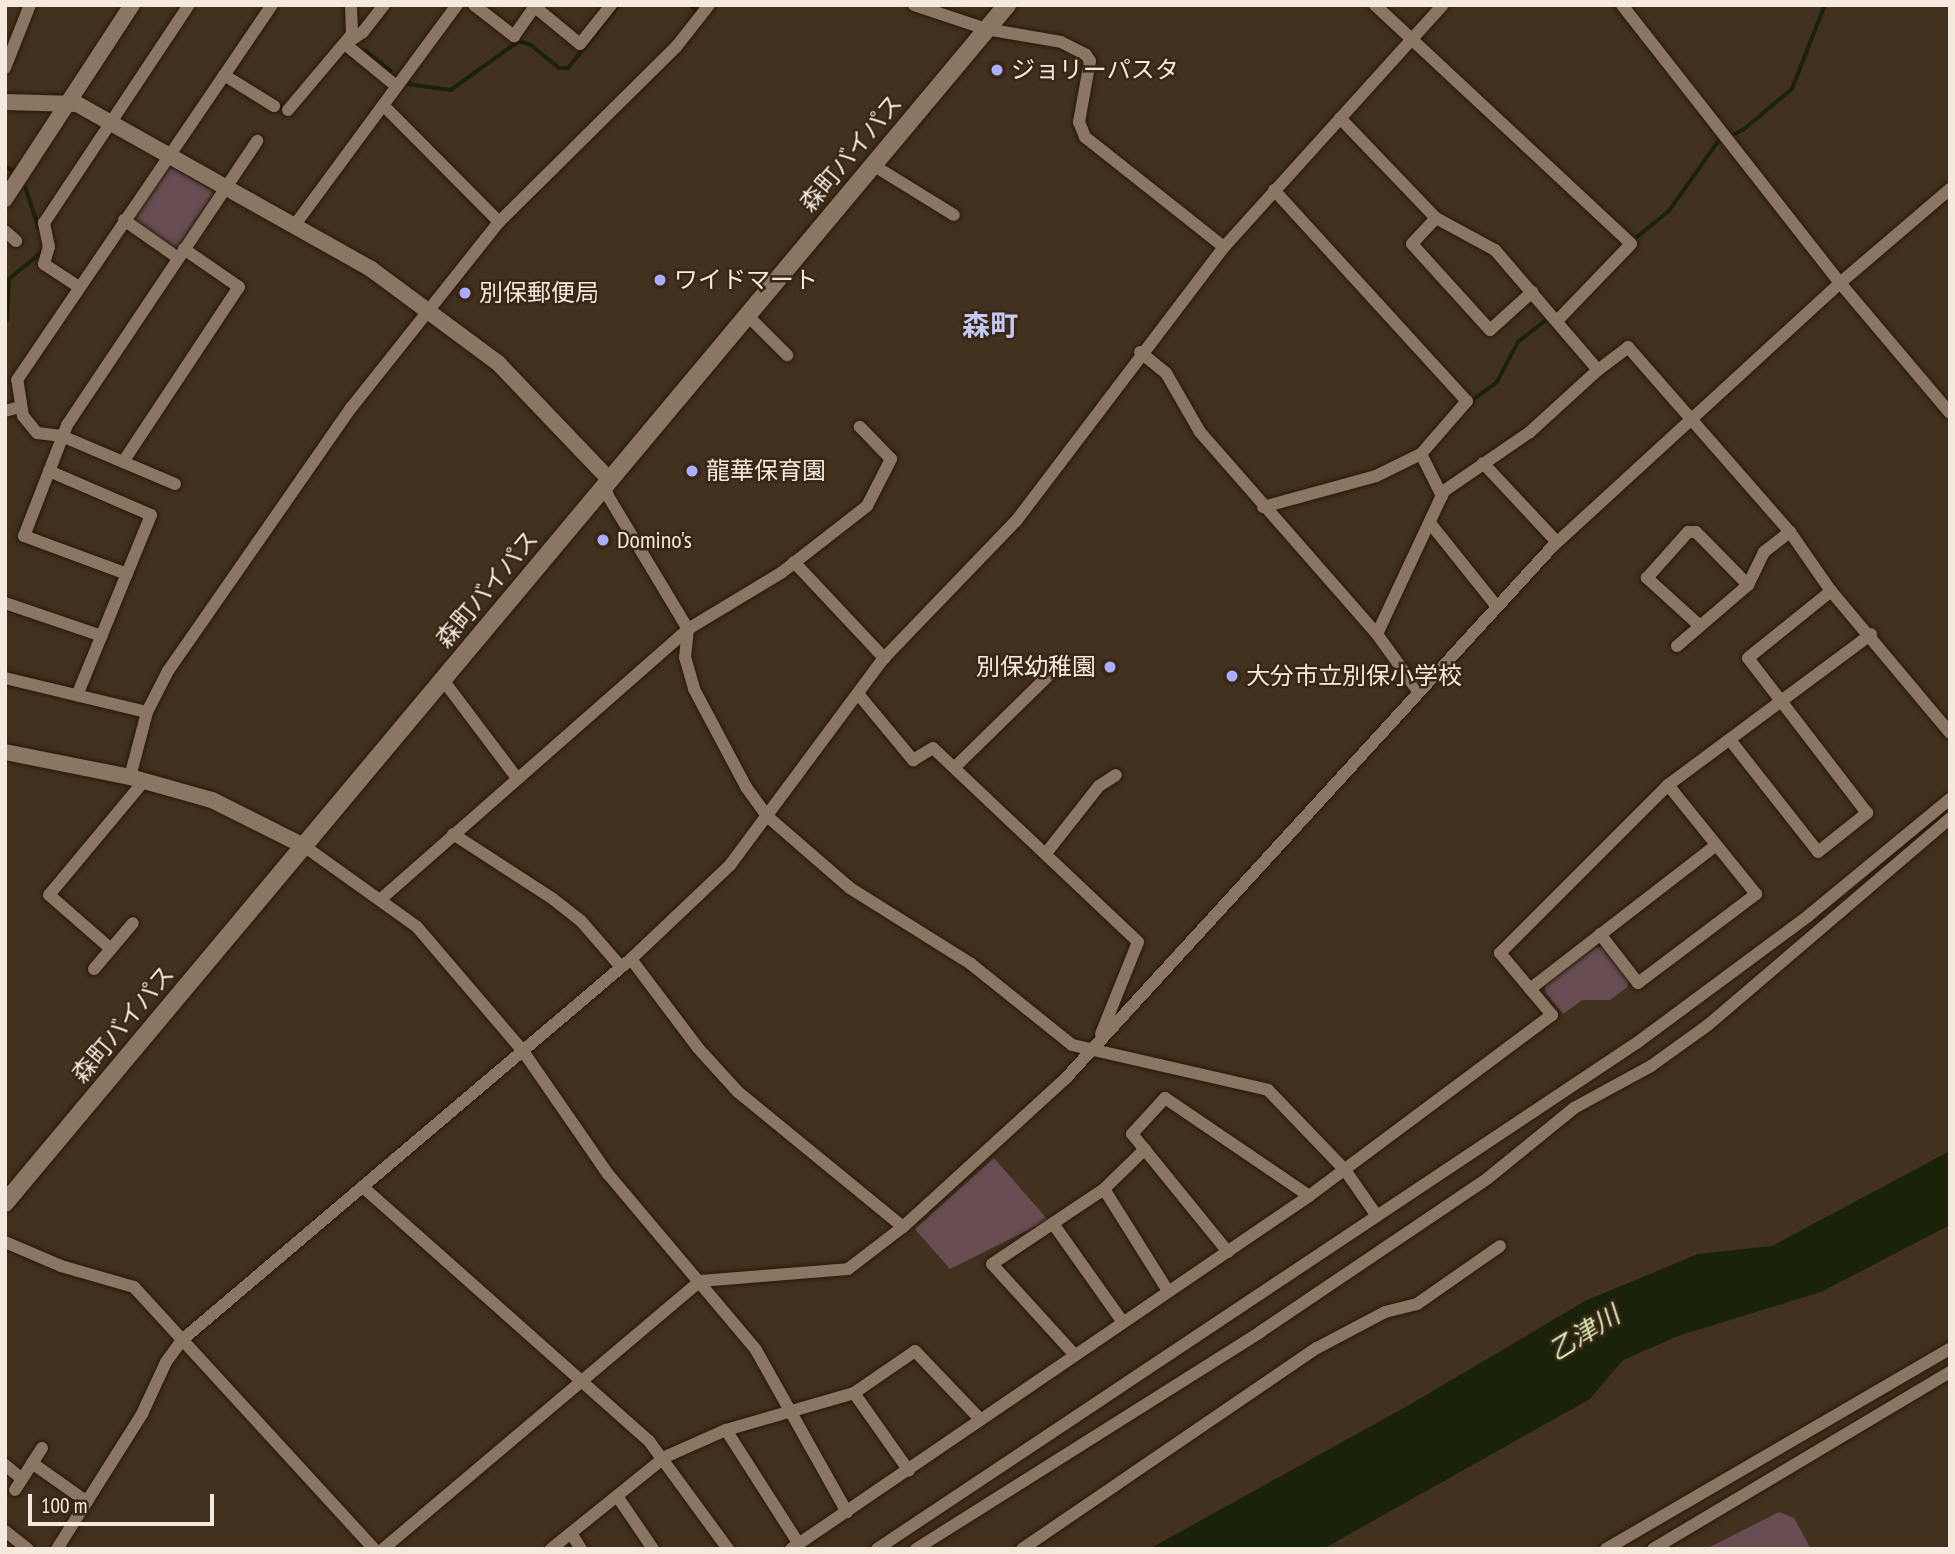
<!DOCTYPE html>
<meta charset="utf-8">
<style>
body{margin:0}
#map{position:relative;width:1955px;height:1554px;overflow:hidden;background:#42311f;font-family:"PT Sans Narrow","Noto Sans JP",sans-serif}
div>[style]{position:absolute}
[style*='--x']{left:calc(var(--x)*1px);top:calc(var(--y)*1px);width:calc(var(--w)*1px);rotate:calc(var(--a)*1deg)}
.green>*{inset:0;background:#684d52}
.water>*{inset:0;background:#1a220a}
.stream>*{height:3.5px;margin:-1.75px;padding:0 1.75px;transform-origin:1.75px;border-radius:1.75px;background:#1a220a}
.roads{filter:drop-shadow(0 0 2px #281807) drop-shadow(0 0 2px #281807)}
.minor>*{height:12px;margin:-6px;padding:0 6px;transform-origin:6px;border-radius:6px;background:#8a7662}
.tertiary>*{height:16px;margin:-8px;padding:0 8px;transform-origin:8px;border-radius:8px;background:#8a7662}
.secondary>*{height:18px;margin:-9px;padding:0 9px;transform-origin:9px;border-radius:9px;background:#8a7662}
.dots>*{width:19px;height:19px;translate:-50% -50%;box-sizing:border-box;border:4px solid #382715;border-radius:50%}
span{translate:-50% -50%;white-space:nowrap;text-align:center;line-height:1.15;-webkit-text-stroke:5px #382715;paint-order:stroke}
.poi-label{font-size:24px;color:#f6eadf}
.left{translate:0 -50%;text-align:left}
.right{translate:-100% -50%;text-align:right}
.street-label{font-size:24px;color:#f6eadf}
.water-label{font-size:26px;color:#d8edb7;font-style:italic}
.quarter-label{font-size:28px;color:#c4c8f3;font-weight:700}
.frame{position:absolute;inset:0;border:7px solid #f6eadf;pointer-events:none}
.scale{position:absolute;left:28px;top:1494px;width:186px;height:32px;box-sizing:border-box;border:4px solid #f6eadf;border-top:0;padding-left:9px;font-size:21px;line-height:24px;white-space:nowrap;color:#f6eadf;-webkit-text-stroke:5px #382715;paint-order:stroke}
</style>
<div id="map">
<div class="green">
<i style="clip-path:polygon(168px 165px,215px 192px,178px 248px,172px 249px,132px 218px)"></i>
<i style="clip-path:polygon(1595px 947px,1603px 948px,1629px 980px,1627px 987px,1610px 1000px,1582px 1000px,1563px 1014px,1546px 993px,1545px 985px)"></i>
<i style="clip-path:polygon(994px 1158px,1048px 1220px,950px 1269px,915px 1229px)"></i>
<i style="clip-path:polygon(1779px 1512px,1794px 1518px,1811px 1549px,1706px 1549px)"></i>
</div>
<div class="water">
<i style="clip-path:polygon(1950px 1151px,1950px 1225px,1821px 1292px,1678px 1336px,1623px 1360px,1590px 1399px,1323px 1549px,1149px 1549px,1411px 1404px,1585px 1301px,1698px 1254px,1772px 1246px)"></i>
</div>
<div class="stream">
<i style="--x:690;--y:5;--w:8;--a:40"></i>
<i style="--x:365;--y:50;--w:33;--a:39"></i>
<i style="--x:408;--y:84;--w:43;--a:7.9"></i>
<i style="--x:451;--y:90;--w:84;--a:-35.8"></i>
<i style="--x:519;--y:41;--w:13;--a:18"></i>
<i style="--x:531;--y:45;--w:36;--a:39"></i>
<i style="--x:559;--y:68;--w:9;--a:0"></i>
<i style="--x:568;--y:68;--w:81;--a:-51"></i>
<i style="--x:5;--y:166;--w:13;--a:29"></i>
<i style="--x:26;--y:188;--w:42;--a:72"></i>
<i style="--x:1637;--y:237;--w:41;--a:-39.1"></i>
<i style="--x:1669;--y:211;--w:83;--a:-54.8"></i>
<i style="--x:1717;--y:143;--w:29;--a:-27"></i>
<i style="--x:1743;--y:130;--w:64;--a:-39.9"></i>
<i style="--x:1792;--y:89;--w:90;--a:-68.6"></i>
<i style="--x:7;--y:321;--w:42;--a:-87.3"></i>
<i style="--x:9;--y:279;--w:43;--a:-39.3"></i>
<i style="--x:1474;--y:399;--w:29;--a:-36"></i>
<i style="--x:1497;--y:382;--w:45;--a:-62.3"></i>
<i style="--x:1518;--y:342;--w:36;--a:-38"></i>
</div>
<div class="roads">
<div class="minor">
<i style="--x:384;--y:5;--w:34;--a:128"></i>
<i style="--x:363;--y:32;--w:22;--a:146"></i>
<i style="--x:345;--y:44;--w:66;--a:39.5"></i>
<i style="--x:474;--y:5;--w:51;--a:37.8"></i>
<i style="--x:514;--y:36;--w:38;--a:-55"></i>
<i style="--x:914;--y:5;--w:76;--a:18.4"></i>
<i style="--x:986;--y:29;--w:76;--a:9.8"></i>
<i style="--x:1061;--y:42;--w:28;--a:27"></i>
<i style="--x:1086;--y:55;--w:7;--a:56"></i>
<i style="--x:1090;--y:61;--w:62;--a:100.2"></i>
<i style="--x:1079;--y:122;--w:16;--a:68"></i>
<i style="--x:1085;--y:137;--w:177;--a:38.4"></i>
<i style="--x:1375;--y:5;--w:350;--a:43"></i>
<i style="--x:1631;--y:244;--w:107;--a:133.9"></i>
<i style="--x:1622;--y:5;--w:353;--a:51.9"></i>
<i style="--x:1840;--y:283;--w:170;--a:49.8"></i>
<i style="--x:535;--y:7;--w:58;--a:39.4"></i>
<i style="--x:580;--y:44;--w:50;--a:-51.5"></i>
<i style="--x:5;--y:68;--w:68;--a:-68.4"></i>
<i style="--x:224;--y:75;--w:59;--a:31.8"></i>
<i style="--x:383;--y:105;--w:165;--a:45.2"></i>
<i style="--x:288;--y:110;--w:99;--a:-49.9"></i>
<i style="--x:352;--y:34;--w:29;--a:-92"></i>
<i style="--x:1340;--y:118;--w:139;--a:46.2"></i>
<i style="--x:1436;--y:218;--w:67;--a:28.5"></i>
<i style="--x:1495;--y:250;--w:158;--a:49.4"></i>
<i style="--x:1598;--y:370;--w:38;--a:-37"></i>
<i style="--x:1628;--y:347;--w:246;--a:48.8"></i>
<i style="--x:1790;--y:532;--w:72;--a:55.2"></i>
<i style="--x:1831;--y:591;--w:185;--a:50"></i>
<i style="--x:873;--y:165;--w:95;--a:31.7"></i>
<i style="--x:1274;--y:190;--w:286;--a:47.6"></i>
<i style="--x:1467;--y:401;--w:70;--a:131"></i>
<i style="--x:1421;--y:454;--w:47;--a:63.4"></i>
<i style="--x:1436;--y:218;--w:35;--a:133"></i>
<i style="--x:1412;--y:244;--w:116;--a:47.8"></i>
<i style="--x:1490;--y:330;--w:57;--a:-42.1"></i>
<i style="--x:124;--y:220;--w:66;--a:35.1"></i>
<i style="--x:294;--y:226;--w:275;--a:-53.6"></i>
<i style="--x:5;--y:231;--w:15;--a:42"></i>
<i style="--x:79;--y:287;--w:42;--a:-146.7"></i>
<i style="--x:44;--y:264;--w:18;--a:-74"></i>
<i style="--x:49;--y:247;--w:25;--a:-102"></i>
<i style="--x:44;--y:223;--w:262;--a:-56.4"></i>
<i style="--x:747;--y:315;--w:57;--a:45"></i>
<i style="--x:1140;--y:352;--w:33;--a:39"></i>
<i style="--x:1166;--y:373;--w:68;--a:60"></i>
<i style="--x:1200;--y:432;--w:269;--a:48.8"></i>
<i style="--x:1377;--y:634;--w:70;--a:54.3"></i>
<i style="--x:5;--y:411;--w:16;--a:-15"></i>
<i style="--x:123;--y:462;--w:210;--a:-56.5"></i>
<i style="--x:239;--y:287;--w:67;--a:-145.4"></i>
<i style="--x:1483;--y:463;--w:108;--a:46.9"></i>
<i style="--x:49;--y:471;--w:111;--a:23.3"></i>
<i style="--x:151;--y:515;--w:195;--a:112.3"></i>
<i style="--x:604;--y:481;--w:16;--a:75"></i>
<i style="--x:608;--y:496;--w:155;--a:59"></i>
<i style="--x:688;--y:629;--w:28;--a:96"></i>
<i style="--x:685;--y:657;--w:33;--a:74"></i>
<i style="--x:694;--y:689;--w:111;--a:62"></i>
<i style="--x:746;--y:787;--w:37;--a:54"></i>
<i style="--x:768;--y:817;--w:108;--a:40.9"></i>
<i style="--x:850;--y:888;--w:143;--a:32.1"></i>
<i style="--x:971;--y:964;--w:129;--a:38.7"></i>
<i style="--x:1072;--y:1045;--w:201;--a:12.9"></i>
<i style="--x:1268;--y:1090;--w:111;--a:46.1"></i>
<i style="--x:1345;--y:1170;--w:56;--a:55.2"></i>
<i style="--x:175;--y:484;--w:123;--a:-157"></i>
<i style="--x:62;--y:436;--w:25;--a:-173"></i>
<i style="--x:37;--y:433;--w:22;--a:-129"></i>
<i style="--x:23;--y:416;--w:36;--a:-99"></i>
<i style="--x:17;--y:380;--w:453;--a:-55.8"></i>
<i style="--x:1263;--y:507;--w:117;--a:-15.3"></i>
<i style="--x:1376;--y:476;--w:50;--a:-26.1"></i>
<i style="--x:1430;--y:523;--w:104;--a:51.3"></i>
<i style="--x:794;--y:562;--w:132;--a:46.8"></i>
<i style="--x:127;--y:574;--w:110;--a:-159.7"></i>
<i style="--x:24;--y:536;--w:119;--a:-68.8"></i>
<i style="--x:67;--y:425;--w:342;--a:-56.2"></i>
<i style="--x:5;--y:603;--w:102;--a:18.8"></i>
<i style="--x:1700;--y:626;--w:72;--a:-137.8"></i>
<i style="--x:1647;--y:578;--w:62;--a:-48.3"></i>
<i style="--x:1688;--y:532;--w:8;--a:0"></i>
<i style="--x:1696;--y:532;--w:74;--a:45.5"></i>
<i style="--x:1377;--y:634;--w:158;--a:-64.9"></i>
<i style="--x:1444;--y:491;--w:104;--a:-34.5"></i>
<i style="--x:1530;--y:432;--w:92;--a:-42.4"></i>
<i style="--x:1677;--y:646;--w:94;--a:-40.7"></i>
<i style="--x:1748;--y:585;--w:37;--a:-64"></i>
<i style="--x:1764;--y:552;--w:33;--a:-38"></i>
<i style="--x:5;--y:678;--w:146;--a:13.5"></i>
<i style="--x:443;--y:680;--w:121;--a:53"></i>
<i style="--x:859;--y:695;--w:85;--a:50.3"></i>
<i style="--x:913;--y:760;--w:23;--a:-31"></i>
<i style="--x:933;--y:748;--w:282;--a:43.4"></i>
<i style="--x:1138;--y:942;--w:99;--a:111.9"></i>
<i style="--x:1730;--y:740;--w:142;--a:51.8"></i>
<i style="--x:1818;--y:852;--w:63;--a:-38.5"></i>
<i style="--x:1867;--y:813;--w:195;--a:-127.5"></i>
<i style="--x:1748;--y:658;--w:107;--a:-38.9"></i>
<i style="--x:955;--y:767;--w:136;--a:-44.4"></i>
<i style="--x:130;--y:777;--w:67;--a:-75.3"></i>
<i style="--x:147;--y:712;--w:46;--a:-62.9"></i>
<i style="--x:168;--y:671;--w:320;--a:-55.2"></i>
<i style="--x:351;--y:408;--w:238;--a:-51.5"></i>
<i style="--x:499;--y:222;--w:249;--a:-44.7"></i>
<i style="--x:676;--y:47;--w:53;--a:-51.8"></i>
<i style="--x:453;--y:834;--w:119;--a:33"></i>
<i style="--x:553;--y:899;--w:36;--a:38"></i>
<i style="--x:581;--y:921;--w:61;--a:49"></i>
<i style="--x:304;--y:846;--w:139;--a:35.6"></i>
<i style="--x:417;--y:927;--w:163;--a:49.5"></i>
<i style="--x:523;--y:1051;--w:150;--a:55.4"></i>
<i style="--x:608;--y:1174;--w:230;--a:49.9"></i>
<i style="--x:756;--y:1350;--w:186;--a:60.7"></i>
<i style="--x:1047;--y:852;--w:84;--a:-51.8"></i>
<i style="--x:1099;--y:786;--w:20;--a:-33"></i>
<i style="--x:381;--y:899;--w:409;--a:-41.3"></i>
<i style="--x:688;--y:629;--w:109;--a:-31.1"></i>
<i style="--x:781;--y:573;--w:109;--a:-37.9"></i>
<i style="--x:867;--y:506;--w:53;--a:-62.9"></i>
<i style="--x:891;--y:459;--w:45;--a:-134.1"></i>
<i style="--x:1600;--y:934;--w:62;--a:52.2"></i>
<i style="--x:1638;--y:983;--w:148;--a:-37"></i>
<i style="--x:1756;--y:894;--w:140;--a:-128.9"></i>
<i style="--x:111;--y:949;--w:82;--a:-138.9"></i>
<i style="--x:49;--y:895;--w:148;--a:-50.2"></i>
<i style="--x:631;--y:959;--w:111;--a:53"></i>
<i style="--x:698;--y:1048;--w:59;--a:47.7"></i>
<i style="--x:738;--y:1092;--w:213;--a:39.3"></i>
<i style="--x:94;--y:969;--w:60;--a:-49.7"></i>
<i style="--x:1530;--y:989;--w:235;--a:-37.7"></i>
<i style="--x:364;--y:1188;--w:381;--a:41.6"></i>
<i style="--x:649;--y:1441;--w:134;--a:53.8"></i>
<i style="--x:1104;--y:1189;--w:120;--a:57.9"></i>
<i style="--x:1054;--y:1225;--w:118;--a:54.7"></i>
<i style="--x:5;--y:1242;--w:61;--a:23.2"></i>
<i style="--x:61;--y:1266;--w:76;--a:16"></i>
<i style="--x:134;--y:1287;--w:355;--a:47.5"></i>
<i style="--x:1228;--y:1252;--w:152;--a:-129.1"></i>
<i style="--x:1132;--y:1134;--w:49;--a:-47.5"></i>
<i style="--x:1165;--y:1098;--w:174;--a:34.2"></i>
<i style="--x:1073;--y:1353;--w:120;--a:-132.3"></i>
<i style="--x:992;--y:1264;--w:135;--a:-33.8"></i>
<i style="--x:1104;--y:1189;--w:57;--a:-44.3"></i>
<i style="--x:854;--y:1393;--w:95;--a:54.8"></i>
<i style="--x:726;--y:1430;--w:135;--a:57.4"></i>
<i style="--x:32;--y:1463;--w:67;--a:35.3"></i>
<i style="--x:5;--y:1465;--w:22;--a:39"></i>
<i style="--x:15;--y:1490;--w:50;--a:-57.3"></i>
<i style="--x:617;--y:1496;--w:64;--a:55.8"></i>
<i style="--x:5;--y:1531;--w:29;--a:38"></i>
<i style="--x:571;--y:1533;--w:19;--a:58"></i>
<i style="--x:57;--y:1549;--w:160;--a:-57.8"></i>
<i style="--x:142;--y:1414;--w:57;--a:-65.2"></i>
<i style="--x:166;--y:1362;--w:27;--a:-54"></i>
<i style="--x:182;--y:1340;--w:589;--a:-40.32"></i>
<i style="--x:631;--y:959;--w:137;--a:-43.5"></i>
<i style="--x:730;--y:865;--w:258;--a:-53.4"></i>
<i style="--x:884;--y:658;--w:190;--a:-46.1"></i>
<i style="--x:1016;--y:521;--w:344;--a:-52.8"></i>
<i style="--x:1224;--y:247;--w:326;--a:-47.9"></i>
<i style="--x:383;--y:1549;--w:415;--a:-40.2"></i>
<i style="--x:700;--y:1281;--w:148;--a:-4.6"></i>
<i style="--x:848;--y:1269;--w:69;--a:-37.4"></i>
<i style="--x:903;--y:1227;--w:221;--a:-42.4"></i>
<i style="--x:1066;--y:1078;--w:721;--a:-47.53"></i>
<i style="--x:1553;--y:546;--w:389;--a:-42.5"></i>
<i style="--x:1840;--y:283;--w:145;--a:-40.5"></i>
<i style="--x:551;--y:1549;--w:146;--a:-38.9"></i>
<i style="--x:665;--y:1457;--w:67;--a:-23.9"></i>
<i style="--x:726;--y:1430;--w:133;--a:-16.1"></i>
<i style="--x:854;--y:1393;--w:74;--a:-34.5"></i>
<i style="--x:915;--y:1351;--w:93;--a:46.3"></i>
<i style="--x:791;--y:1549;--w:627;--a:-34.27"></i>
<i style="--x:1309;--y:1196;--w:303;--a:-36.7"></i>
<i style="--x:1552;--y:1015;--w:81;--a:-130"></i>
<i style="--x:1500;--y:953;--w:238;--a:-45"></i>
<i style="--x:1668;--y:785;--w:253;--a:-36.6"></i>
<i style="--x:877;--y:1549;--w:914;--a:-33.67"></i>
<i style="--x:1638;--y:1042;--w:212;--a:-36.5"></i>
<i style="--x:1808;--y:916;--w:184;--a:-39.5"></i>
<i style="--x:916;--y:1549;--w:407;--a:-32.2"></i>
<i style="--x:1260;--y:1332;--w:275;--a:-34"></i>
<i style="--x:1488;--y:1178;--w:111;--a:-39.1"></i>
<i style="--x:1574;--y:1108;--w:88;--a:-28.6"></i>
<i style="--x:1651;--y:1066;--w:70;--a:-35.7"></i>
<i style="--x:1708;--y:1025;--w:318;--a:-40.5"></i>
<i style="--x:1022;--y:1549;--w:357;--a:-34.3"></i>
<i style="--x:1317;--y:1348;--w:77;--a:-27.9"></i>
<i style="--x:1385;--y:1312;--w:33;--a:-14"></i>
<i style="--x:1417;--y:1304;--w:101;--a:-34.9"></i>
<i style="--x:1606;--y:1549;--w:398;--a:-30.2"></i>
<i style="--x:1653;--y:1549;--w:346;--a:-30.8"></i>
</div>
<div class="tertiary">
<i style="--x:5;--y:102;--w:72;--a:1.6"></i>
<i style="--x:77;--y:104;--w:337;--a:29.3"></i>
<i style="--x:371;--y:269;--w:158;--a:36.5"></i>
<i style="--x:498;--y:363;--w:151;--a:46.3"></i>
<i style="--x:5;--y:199;--w:232;--a:-56.8"></i>
<i style="--x:5;--y:752;--w:127;--a:11.3"></i>
<i style="--x:130;--y:777;--w:85;--a:15.7"></i>
<i style="--x:212;--y:800;--w:103;--a:26.6"></i>
</div>
<div class="secondary">
<i style="--x:5;--y:1203;--w:1562;--a:-50.09"></i>
</div>
</div>
<div class="dots">
<i style="left:997px;top:70px;background:#abaffb"></i>
<i style="left:660px;top:280px;background:#abaffb"></i>
<i style="left:465px;top:293px;background:#abaffb"></i>
<i style="left:692px;top:471px;background:#abaffb"></i>
<i style="left:603px;top:540px;background:#abaffb"></i>
<i style="left:1110px;top:667px;background:#abaffb"></i>
<i style="left:1232px;top:676px;background:#abaffb"></i>
</div>
<div class="poi-label">
<span class="left" style="left:1011px;top:70px">ジョリーパスタ</span>
<span class="left" style="left:674px;top:280px">ワイドマート</span>
<span class="left" style="left:479px;top:293px">別保郵便局</span>
<span class="left" style="left:706px;top:471px">龍華保育園</span>
<span class="left" style="left:617px;top:540px">Domino's</span>
<span class="right" style="left:1096px;top:667px">別保幼稚園</span>
<span class="left" style="left:1246px;top:676px">大分市立別保小学校</span>
</div>
<div class="street-label">
<span style="left:851px;top:153px;rotate:-50deg">森町バイパス</span>
<span style="left:487px;top:589px;rotate:-50deg">森町バイパス</span>
<span style="left:123px;top:1024px;rotate:-50deg">森町バイパス</span>
</div>
<div class="water-label">
<span style="left:1584px;top:1333px;rotate:-32deg">乙津川</span>
</div>
<div class="quarter-label">
<span style="left:990px;top:325px">森町</span>
</div>
<div class="frame"></div>
<div class="scale">100 m</div>
</div>
